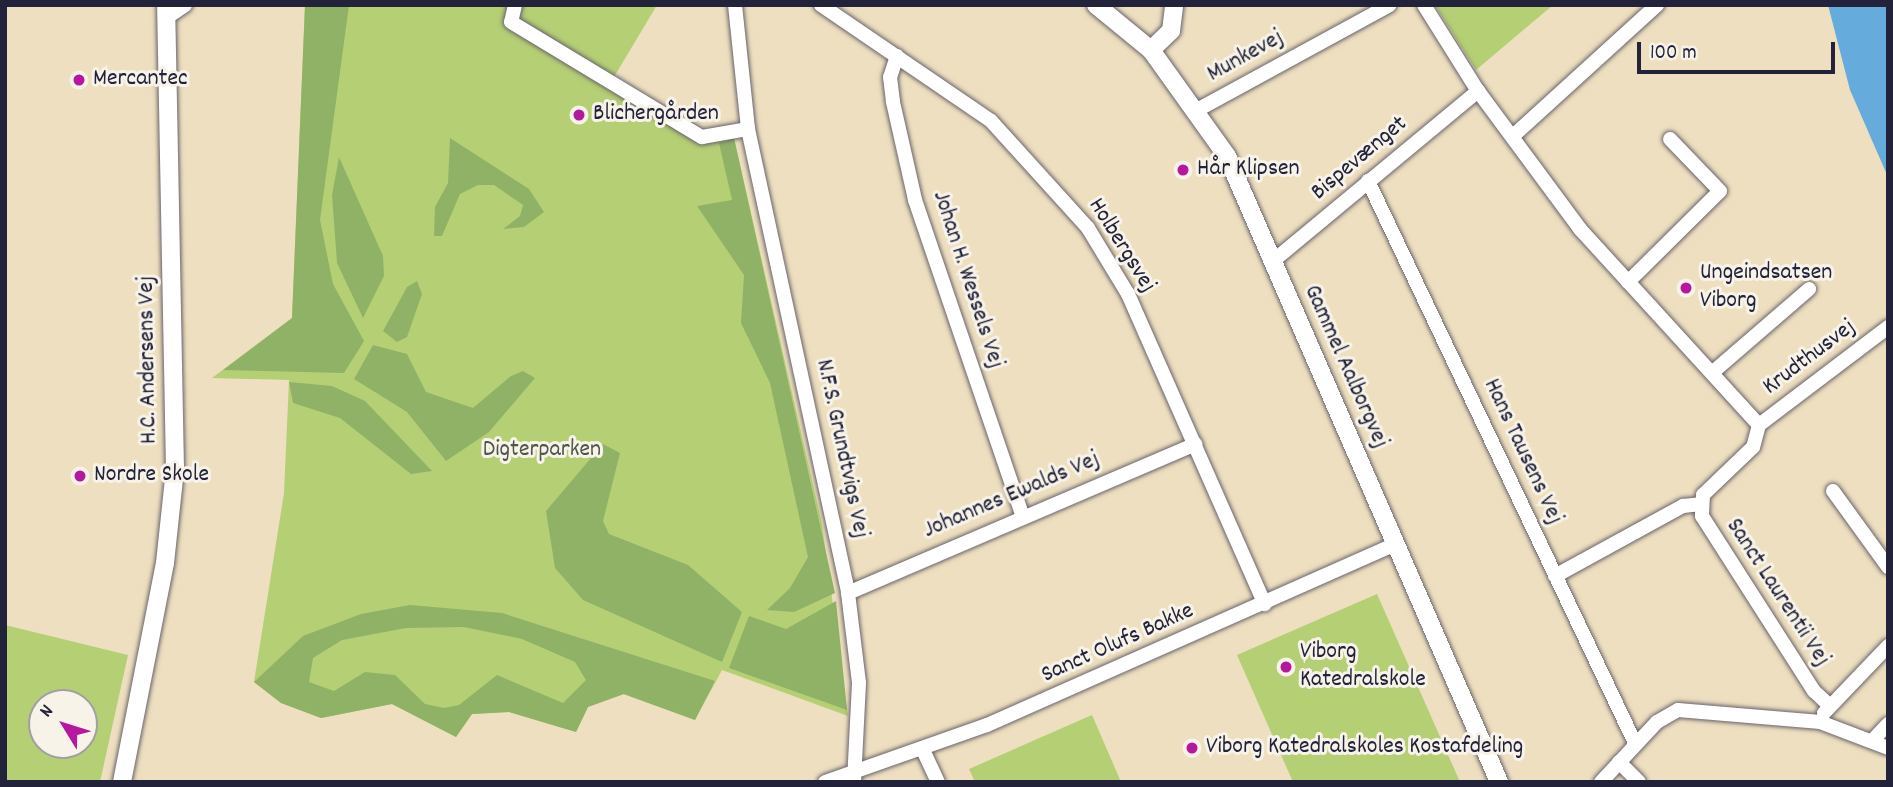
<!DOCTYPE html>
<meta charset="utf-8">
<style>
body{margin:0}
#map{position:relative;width:1893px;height:787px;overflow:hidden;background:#eedfc0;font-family:Dekko,sans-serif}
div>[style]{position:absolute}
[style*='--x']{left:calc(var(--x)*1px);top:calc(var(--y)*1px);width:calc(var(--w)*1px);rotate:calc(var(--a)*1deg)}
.green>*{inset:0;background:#b5cf75}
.forest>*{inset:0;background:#90b266}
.water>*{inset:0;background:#65acdc}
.roads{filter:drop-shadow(0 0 2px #69646a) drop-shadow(0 0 2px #69646a)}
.minor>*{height:14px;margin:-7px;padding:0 7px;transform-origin:7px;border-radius:7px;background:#fff}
.tertiary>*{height:18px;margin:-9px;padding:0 9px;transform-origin:9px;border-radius:9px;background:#fff}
.dots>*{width:19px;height:19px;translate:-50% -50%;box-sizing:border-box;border:4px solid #f7f3e8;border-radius:50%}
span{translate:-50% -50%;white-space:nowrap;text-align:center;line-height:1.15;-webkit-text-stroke:6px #f7f3e8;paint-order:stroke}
.street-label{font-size:24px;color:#22223b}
.poi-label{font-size:24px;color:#22223b}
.left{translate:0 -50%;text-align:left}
.park-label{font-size:24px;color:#4e564c}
.frame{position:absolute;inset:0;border:7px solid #22223b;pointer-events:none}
.north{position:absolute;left:28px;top:689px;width:70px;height:70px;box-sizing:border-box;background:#f7f3e8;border:2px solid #a29fa3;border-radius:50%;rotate:308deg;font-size:19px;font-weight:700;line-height:28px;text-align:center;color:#22223b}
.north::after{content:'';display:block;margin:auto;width:24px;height:32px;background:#b5179e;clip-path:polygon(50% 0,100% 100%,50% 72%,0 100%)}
.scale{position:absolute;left:1637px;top:42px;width:198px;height:32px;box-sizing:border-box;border:4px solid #22223b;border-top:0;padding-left:9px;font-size:21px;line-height:24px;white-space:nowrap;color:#22223b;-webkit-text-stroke:5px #f7f3e8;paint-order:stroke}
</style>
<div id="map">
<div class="green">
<i style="clip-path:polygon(305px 5px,657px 5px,614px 77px,699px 130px,731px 125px,822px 524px,848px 716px,722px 670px,695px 720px,623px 694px,588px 707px,576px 732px,509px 712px,472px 714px,456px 737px,392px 704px,321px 718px,281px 703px,254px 682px,284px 493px,289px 380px,212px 378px,292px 318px)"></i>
<i style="clip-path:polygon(1435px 5px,1553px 5px,1476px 70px)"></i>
<i style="clip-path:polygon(1377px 594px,1460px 782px,1293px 782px,1237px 655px)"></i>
<i style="clip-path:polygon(evenodd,5px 625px,128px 655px,100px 782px,5px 782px,5px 625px,42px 703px,84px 703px,84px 745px,42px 745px,42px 703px)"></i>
<i style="clip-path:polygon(1092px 715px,1121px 782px,975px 782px,969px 769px)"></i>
</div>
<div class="forest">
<i style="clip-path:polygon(305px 5px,349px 5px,320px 220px,333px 284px,364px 341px,344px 373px,223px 370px,292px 318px)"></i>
<i style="clip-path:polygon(450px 138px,529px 189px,544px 212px,524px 227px,503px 229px,520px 216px,523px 205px,494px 185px,478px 185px,460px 194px,442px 236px,434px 236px,435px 207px,448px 183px)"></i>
<i style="clip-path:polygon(734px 138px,835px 593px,794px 612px,767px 610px,790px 588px,808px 557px,770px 383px,741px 323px,744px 275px,697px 206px,732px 200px,719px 143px)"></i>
<i style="clip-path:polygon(339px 157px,383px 256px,384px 276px,363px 318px,337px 263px,332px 195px)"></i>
<i style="clip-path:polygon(417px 281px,422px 294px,407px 337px,397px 342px,383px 331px,407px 287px)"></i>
<i style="clip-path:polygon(373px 345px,407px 354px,426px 392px,473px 408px,511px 376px,523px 371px,535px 378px,489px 432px,446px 461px,407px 412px,354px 379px)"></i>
<i style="clip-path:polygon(289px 382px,332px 386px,365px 401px,432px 471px,411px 474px,340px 418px,293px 403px)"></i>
<i style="clip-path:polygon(603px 444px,620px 453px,603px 521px,609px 534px,688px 565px,742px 612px,722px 662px,583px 600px,555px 568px,546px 511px)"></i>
<i style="clip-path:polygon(836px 601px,847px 710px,729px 668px,749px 616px,786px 629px)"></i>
<i style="clip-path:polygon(evenodd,410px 605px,502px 613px,715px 681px,695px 720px,624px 694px,588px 707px,576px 732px,509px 712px,472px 714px,456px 737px,392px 704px,321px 718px,281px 703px,254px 682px,303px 636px,361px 614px,410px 605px,464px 627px,522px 639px,575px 662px,586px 680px,563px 703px,497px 675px,459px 705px,444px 708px,425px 704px,395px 675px,365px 672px,334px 691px,309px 682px,313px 658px,342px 640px,406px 628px,464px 627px)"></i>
</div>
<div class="water">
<i style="clip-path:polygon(1828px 5px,1888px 5px,1888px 177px,1850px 90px)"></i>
</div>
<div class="roads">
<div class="minor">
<i style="--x:515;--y:5;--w:17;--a:103"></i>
<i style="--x:511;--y:22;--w:223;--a:31.1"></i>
<i style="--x:702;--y:137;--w:47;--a:-9.9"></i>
<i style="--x:735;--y:5;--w:125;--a:84"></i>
<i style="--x:748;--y:129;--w:475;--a:77.8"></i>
<i style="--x:848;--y:593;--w:91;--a:83"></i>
<i style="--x:859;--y:683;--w:99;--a:92.9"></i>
<i style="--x:821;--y:5;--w:206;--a:34.3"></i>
<i style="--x:991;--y:121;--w:144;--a:47.8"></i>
<i style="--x:1088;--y:228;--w:77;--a:58.8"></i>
<i style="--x:1128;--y:294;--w:339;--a:66.2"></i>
<i style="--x:1424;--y:5;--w:102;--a:57.9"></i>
<i style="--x:1478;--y:91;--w:172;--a:53.5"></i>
<i style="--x:1580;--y:229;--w:265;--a:47.6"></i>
<i style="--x:1759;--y:425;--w:23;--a:105"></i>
<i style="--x:1753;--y:447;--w:69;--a:136.2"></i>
<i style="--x:1703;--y:495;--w:21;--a:93"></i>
<i style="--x:1702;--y:516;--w:208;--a:57.4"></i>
<i style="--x:1814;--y:691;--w:21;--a:43"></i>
<i style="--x:166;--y:18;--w:23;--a:-34"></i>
<i style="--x:897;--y:56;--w:22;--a:108"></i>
<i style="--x:890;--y:77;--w:25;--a:83"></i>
<i style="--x:893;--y:102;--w:100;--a:77.3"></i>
<i style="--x:915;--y:200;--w:333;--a:71.2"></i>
<i style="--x:1199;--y:109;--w:217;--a:-28.6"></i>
<i style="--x:1513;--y:136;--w:195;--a:-42.3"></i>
<i style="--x:1368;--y:181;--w:622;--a:64.59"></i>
<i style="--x:1272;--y:262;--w:268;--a:-39.7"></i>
<i style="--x:1628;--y:282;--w:129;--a:-44.7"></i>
<i style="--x:1720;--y:191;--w:72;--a:-133.9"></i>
<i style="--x:1713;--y:372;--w:127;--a:-40.8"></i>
<i style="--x:1759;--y:425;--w:162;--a:-37.2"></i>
<i style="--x:1833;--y:491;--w:94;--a:54.1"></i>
<i style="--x:1555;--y:576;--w:146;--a:-28.7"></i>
<i style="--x:1683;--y:506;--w:18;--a:-6"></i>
<i style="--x:848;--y:593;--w:378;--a:-23.2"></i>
<i style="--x:1824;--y:713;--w:93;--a:-46.3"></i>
<i style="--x:1873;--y:740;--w:22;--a:-47"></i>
<i style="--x:923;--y:750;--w:35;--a:65"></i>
<i style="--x:1619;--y:762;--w:28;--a:45"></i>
<i style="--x:825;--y:782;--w:172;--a:-19.4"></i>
<i style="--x:987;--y:725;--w:447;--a:-23.9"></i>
<i style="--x:1601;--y:782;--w:82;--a:-47"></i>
<i style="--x:1657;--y:722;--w:24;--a:-30"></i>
<i style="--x:1678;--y:710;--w:143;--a:4.8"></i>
<i style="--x:1820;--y:722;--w:73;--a:20.9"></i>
</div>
<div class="tertiary">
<i style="--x:1096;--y:5;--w:71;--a:39.3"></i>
<i style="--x:1151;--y:50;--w:130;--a:54.4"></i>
<i style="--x:1227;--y:156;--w:683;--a:66.51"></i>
<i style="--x:1151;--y:50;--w:28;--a:-44"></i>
<i style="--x:1171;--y:31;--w:26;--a:-83"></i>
<i style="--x:122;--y:782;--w:223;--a:-78.9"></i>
<i style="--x:165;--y:563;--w:95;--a:-83.9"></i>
<i style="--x:175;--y:469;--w:464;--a:-91.1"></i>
</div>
</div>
<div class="dots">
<i style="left:79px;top:80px;background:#b5179e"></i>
<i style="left:579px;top:115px;background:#b5179e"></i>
<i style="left:1183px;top:170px;background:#b5179e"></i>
<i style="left:1686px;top:288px;background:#b5179e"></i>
<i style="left:80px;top:476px;background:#b5179e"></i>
<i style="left:1286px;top:667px;background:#b5179e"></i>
<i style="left:1192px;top:748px;background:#b5179e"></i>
</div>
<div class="street-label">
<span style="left:1246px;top:57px;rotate:-29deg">Munkevej</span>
<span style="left:1360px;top:159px;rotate:-40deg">Bispevænget</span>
<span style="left:1121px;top:246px;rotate:58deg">Holbergsvej</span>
<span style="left:967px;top:280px;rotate:72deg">Johan H. Wessels Vej</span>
<span style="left:1810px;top:358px;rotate:-37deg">Krudthusvej</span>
<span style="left:149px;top:360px;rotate:-91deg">H.C. Andersens Vej</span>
<span style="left:1345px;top:367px;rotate:66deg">Gammel Aalborgvej</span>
<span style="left:841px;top:449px;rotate:78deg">N.F.S. Grundtvigs Vej</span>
<span style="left:1522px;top:452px;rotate:65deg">Hans Tausens Vej</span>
<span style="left:1012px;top:496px;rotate:-23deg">Johannes Ewalds Vej</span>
<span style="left:1777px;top:593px;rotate:57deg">Sanct Laurentii Vej</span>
<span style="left:1118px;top:644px;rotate:-24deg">Sanct Olufs Bakke</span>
</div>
<div class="poi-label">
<span class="left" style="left:93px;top:80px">Mercantec</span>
<span class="left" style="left:593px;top:115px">Blichergården</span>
<span class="left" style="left:1197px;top:170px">Hår Klipsen</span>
<span class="left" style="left:1700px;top:288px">Ungeindsatsen<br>Viborg</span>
<span class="left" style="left:94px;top:476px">Nordre Skole</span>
<span class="left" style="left:1300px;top:667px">Viborg<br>Katedralskole</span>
<span class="left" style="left:1206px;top:748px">Viborg Katedralskoles Kostafdeling</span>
</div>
<div class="park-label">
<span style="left:542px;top:451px">Digterparken</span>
</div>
<div class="frame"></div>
<div class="north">N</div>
<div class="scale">100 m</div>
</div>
